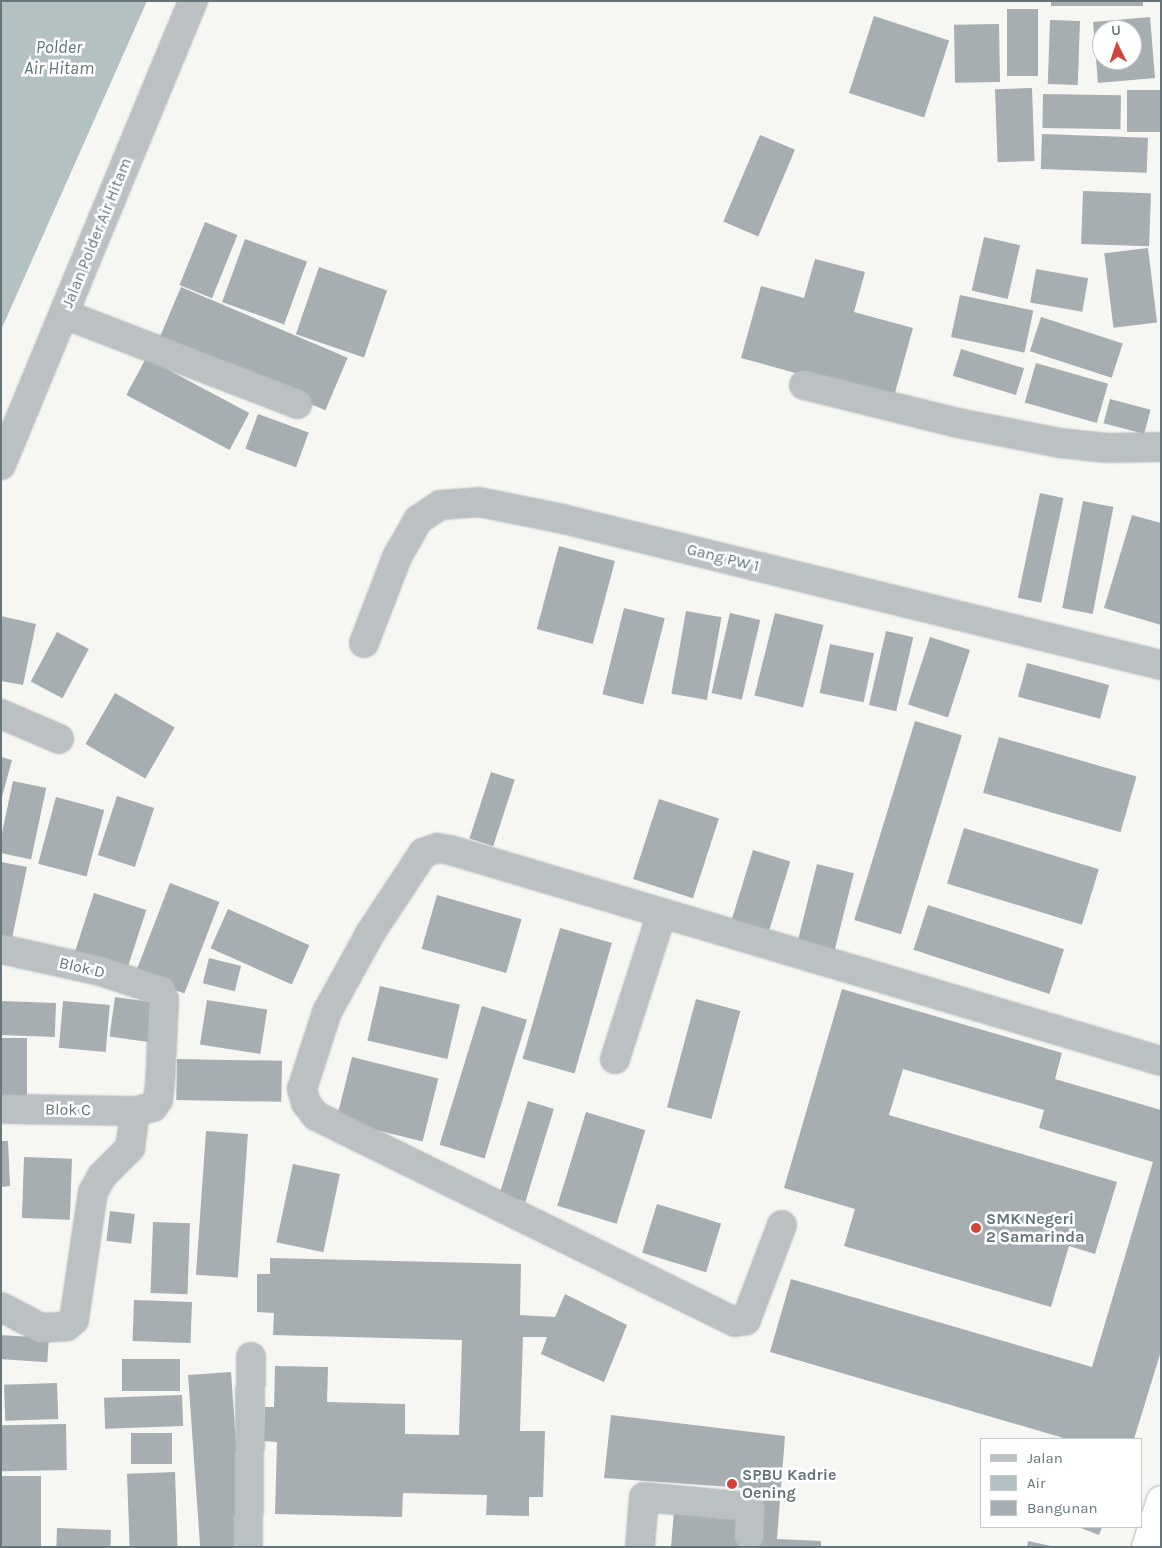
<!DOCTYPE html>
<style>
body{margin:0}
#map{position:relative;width:1162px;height:1548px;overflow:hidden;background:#f6f6f3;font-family:Karla,sans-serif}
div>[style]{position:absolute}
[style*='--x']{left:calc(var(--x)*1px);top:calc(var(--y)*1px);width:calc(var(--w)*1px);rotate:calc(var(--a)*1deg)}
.water>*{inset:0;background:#b3c1c2}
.building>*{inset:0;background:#a6aeb2;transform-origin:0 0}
.roads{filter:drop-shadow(0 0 1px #afb4b6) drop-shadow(0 0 1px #afb4b6)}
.minor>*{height:28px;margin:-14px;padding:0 14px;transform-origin:14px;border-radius:14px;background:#bbc1c3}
.highway>*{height:28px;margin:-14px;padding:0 14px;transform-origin:14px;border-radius:14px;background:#fff}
.dots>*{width:14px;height:14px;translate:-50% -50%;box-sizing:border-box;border:2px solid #fff;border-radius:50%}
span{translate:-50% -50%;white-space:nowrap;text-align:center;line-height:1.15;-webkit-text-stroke:5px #fff;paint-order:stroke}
.street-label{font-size:16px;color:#64757b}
.poi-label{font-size:16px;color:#64757b;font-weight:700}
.left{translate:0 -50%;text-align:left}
.water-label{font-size:18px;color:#5f7476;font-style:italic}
.frame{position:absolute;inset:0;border:2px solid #64757b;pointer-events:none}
.legend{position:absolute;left:980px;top:1438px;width:162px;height:90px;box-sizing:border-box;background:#fff;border:1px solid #c1c8ca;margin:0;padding:6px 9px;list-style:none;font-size:15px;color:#64757b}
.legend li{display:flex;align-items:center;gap:10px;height:25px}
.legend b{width:25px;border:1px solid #c1c8ca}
.north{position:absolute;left:1092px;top:20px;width:50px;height:50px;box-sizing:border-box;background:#fff;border:1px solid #c1c8ca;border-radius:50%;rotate:356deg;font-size:14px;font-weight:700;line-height:20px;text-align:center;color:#64757b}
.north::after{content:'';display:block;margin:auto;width:18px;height:22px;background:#cf453a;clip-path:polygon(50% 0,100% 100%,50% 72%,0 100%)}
</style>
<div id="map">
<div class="water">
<i style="clip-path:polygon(1px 1px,147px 1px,1px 330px)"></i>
</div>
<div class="building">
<i style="left:1051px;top:1px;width:92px;height:5px"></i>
<i style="left:1007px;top:9px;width:31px;height:67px"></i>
<i style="left:874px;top:16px;width:79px;height:81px;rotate:18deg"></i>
<i style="clip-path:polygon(evenodd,1150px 17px,1155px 78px,1098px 83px,1093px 22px,1150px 17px,1102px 30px,1132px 30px,1132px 60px,1102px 60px,1102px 30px)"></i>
<i style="left:1050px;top:20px;width:30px;height:64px;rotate:2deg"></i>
<i style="left:999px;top:24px;width:58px;height:45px;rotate:89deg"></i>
<i style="left:1032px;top:88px;width:73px;height:37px;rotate:88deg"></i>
<i style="left:1127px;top:90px;width:34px;height:42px"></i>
<i style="left:1043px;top:94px;width:78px;height:34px;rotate:1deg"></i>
<i style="left:1042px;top:134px;width:106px;height:35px;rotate:2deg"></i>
<i style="left:760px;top:135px;width:38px;height:94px;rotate:23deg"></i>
<i style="left:1083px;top:191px;width:68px;height:53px;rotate:2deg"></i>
<i style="left:205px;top:222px;width:35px;height:68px;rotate:22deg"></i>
<i style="left:984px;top:237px;width:37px;height:55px;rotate:13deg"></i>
<i style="left:245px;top:239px;width:66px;height:67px;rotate:20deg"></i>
<i style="left:1148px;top:248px;width:75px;height:44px;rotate:83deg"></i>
<i style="clip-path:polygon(815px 259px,865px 272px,854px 312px,913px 328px,893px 400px,741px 358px,761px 286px,804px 298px)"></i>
<i style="left:319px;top:267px;width:72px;height:71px;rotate:19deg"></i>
<i style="left:1036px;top:269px;width:53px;height:34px;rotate:10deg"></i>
<i style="left:181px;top:287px;width:181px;height:57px;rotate:23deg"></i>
<i style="left:960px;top:295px;width:75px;height:43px;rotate:12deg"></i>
<i style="left:1041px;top:317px;width:86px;height:36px;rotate:18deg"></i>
<i style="left:961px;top:349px;width:66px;height:28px;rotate:17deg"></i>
<i style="left:146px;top:358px;width:117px;height:42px;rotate:28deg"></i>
<i style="left:1036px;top:363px;width:75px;height:41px;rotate:16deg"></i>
<i style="left:1110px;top:399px;width:42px;height:25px;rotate:15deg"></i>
<i style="left:258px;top:414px;width:54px;height:37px;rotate:20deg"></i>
<i style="left:1040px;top:493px;width:24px;height:107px;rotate:12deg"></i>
<i style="left:1083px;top:501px;width:31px;height:109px;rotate:11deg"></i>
<i style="clip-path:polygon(1132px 515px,1161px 523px,1161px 625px,1104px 608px)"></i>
<i style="left:559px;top:546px;width:58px;height:86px;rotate:15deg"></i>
<i style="left:624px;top:608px;width:42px;height:89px;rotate:14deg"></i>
<i style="left:686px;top:611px;width:36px;height:84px;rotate:10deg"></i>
<i style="left:730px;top:613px;width:31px;height:82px;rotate:13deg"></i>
<i style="left:775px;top:613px;width:50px;height:85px;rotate:14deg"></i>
<i style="clip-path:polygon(1px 616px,36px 624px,23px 685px,1px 681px)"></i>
<i style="left:886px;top:631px;width:28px;height:76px;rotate:13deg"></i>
<i style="left:57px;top:632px;width:36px;height:56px;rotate:28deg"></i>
<i style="left:930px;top:637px;width:42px;height:71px;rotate:18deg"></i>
<i style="left:830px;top:644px;width:45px;height:50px;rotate:12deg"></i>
<i style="left:1027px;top:663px;width:85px;height:35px;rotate:15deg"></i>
<i style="left:115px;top:693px;width:69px;height:59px;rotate:30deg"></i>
<i style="left:915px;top:721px;width:49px;height:208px;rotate:17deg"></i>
<i style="left:999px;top:737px;width:143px;height:58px;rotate:16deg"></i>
<i style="clip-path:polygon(1px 757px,12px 760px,2px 797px,1px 797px)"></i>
<i style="left:491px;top:772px;width:25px;height:70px;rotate:18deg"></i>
<i style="left:13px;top:781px;width:34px;height:73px;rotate:12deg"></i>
<i style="left:117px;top:796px;width:39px;height:62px;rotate:18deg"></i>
<i style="left:56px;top:797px;width:50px;height:69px;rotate:15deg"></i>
<i style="left:659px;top:799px;width:63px;height:84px;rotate:18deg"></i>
<i style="left:964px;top:828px;width:141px;height:58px;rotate:17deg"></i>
<i style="left:753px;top:850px;width:39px;height:77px;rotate:17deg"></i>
<i style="clip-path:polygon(1px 862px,27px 867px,11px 943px,1px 941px)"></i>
<i style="left:817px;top:864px;width:38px;height:81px;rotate:14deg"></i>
<i style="left:170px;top:883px;width:53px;height:98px;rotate:21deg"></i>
<i style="left:94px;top:893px;width:55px;height:68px;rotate:18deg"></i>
<i style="left:437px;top:895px;width:88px;height:56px;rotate:16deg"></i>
<i style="left:928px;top:905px;width:143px;height:47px;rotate:18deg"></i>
<i style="left:228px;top:909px;width:89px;height:43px;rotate:24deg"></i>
<i style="left:560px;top:928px;width:54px;height:136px;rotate:16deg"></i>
<i style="left:209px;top:958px;width:33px;height:26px;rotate:14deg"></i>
<i style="left:380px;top:986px;width:82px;height:56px;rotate:13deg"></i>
<i style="clip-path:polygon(842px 989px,1062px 1053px,1055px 1079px,1161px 1110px,1161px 1351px,1134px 1439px,1067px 1439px,770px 1352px,791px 1279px,1092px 1367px,1153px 1162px,1039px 1128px,1044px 1110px,903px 1069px,889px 1115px,1117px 1182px,1095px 1254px,1069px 1246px,1051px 1307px,844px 1246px,855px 1209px,784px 1188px)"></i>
<i style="left:115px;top:997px;width:43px;height:40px;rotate:8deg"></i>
<i style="left:696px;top:999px;width:46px;height:112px;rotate:15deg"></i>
<i style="left:207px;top:1000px;width:61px;height:45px;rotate:9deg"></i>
<i style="left:1px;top:1001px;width:55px;height:34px;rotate:2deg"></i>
<i style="left:63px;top:1001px;width:47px;height:47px;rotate:5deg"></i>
<i style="left:482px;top:1006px;width:47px;height:145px;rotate:17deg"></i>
<i style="left:1px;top:1038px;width:26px;height:69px"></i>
<i style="left:352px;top:1057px;width:89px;height:65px;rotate:14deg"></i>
<i style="left:177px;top:1059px;width:105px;height:41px;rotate:1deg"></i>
<i style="left:528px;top:1101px;width:27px;height:97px;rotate:17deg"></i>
<i style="left:586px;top:1112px;width:62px;height:98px;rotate:17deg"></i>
<i style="left:206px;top:1131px;width:42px;height:144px;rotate:4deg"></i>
<i style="clip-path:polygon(1px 1141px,8px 1141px,10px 1186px,1px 1187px)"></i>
<i style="left:24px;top:1157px;width:48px;height:61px;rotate:2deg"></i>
<i style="left:293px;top:1164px;width:48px;height:80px;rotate:12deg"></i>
<i style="left:657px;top:1204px;width:67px;height:51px;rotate:17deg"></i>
<i style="left:110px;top:1211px;width:25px;height:30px;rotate:7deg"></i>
<i style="left:153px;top:1222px;width:37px;height:71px;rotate:2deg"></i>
<i style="clip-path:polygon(270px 1258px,521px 1264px,520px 1315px,555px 1317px,565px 1294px,627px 1325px,604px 1382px,541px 1354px,547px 1337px,523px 1337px,520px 1431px,545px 1431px,543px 1497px,529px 1497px,529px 1516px,486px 1515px,487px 1495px,403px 1493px,402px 1517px,275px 1514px,277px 1442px,264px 1441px,265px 1407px,274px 1407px,275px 1366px,328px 1367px,327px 1402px,405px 1404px,405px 1434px,459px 1435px,462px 1340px,273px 1335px,274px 1313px,257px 1312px,257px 1274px,270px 1274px)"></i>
<i style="left:134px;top:1300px;width:58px;height:41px;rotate:2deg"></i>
<i style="left:1px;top:1335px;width:48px;height:24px;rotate:4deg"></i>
<i style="left:122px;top:1359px;width:58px;height:32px"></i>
<i style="left:231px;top:1372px;width:175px;height:43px;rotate:86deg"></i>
<i style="left:57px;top:1383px;width:36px;height:53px;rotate:88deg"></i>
<i style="left:182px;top:1395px;width:31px;height:78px;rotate:88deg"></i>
<i style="clip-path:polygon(611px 1415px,785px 1436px,777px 1539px,821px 1541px,821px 1547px,671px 1547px,674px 1511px,737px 1518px,758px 1537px,759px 1489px,604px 1478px)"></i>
<i style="left:66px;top:1424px;width:46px;height:65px;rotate:89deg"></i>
<i style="left:131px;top:1433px;width:41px;height:31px"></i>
<i style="left:175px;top:1472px;width:75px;height:48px;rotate:88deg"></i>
<i style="left:1px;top:1476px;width:40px;height:71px"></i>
<i style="clip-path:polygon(1078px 1527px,1102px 1527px,1099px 1535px)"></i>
<i style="left:57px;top:1528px;width:54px;height:19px;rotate:2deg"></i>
<i style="clip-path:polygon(1028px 1541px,1051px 1546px,1051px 1547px,1027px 1547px)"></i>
</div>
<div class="roads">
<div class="minor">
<i style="--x:64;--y:314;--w:250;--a:21.1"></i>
<i style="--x:804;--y:385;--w:159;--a:13.9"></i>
<i style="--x:958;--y:423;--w:104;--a:11.1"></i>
<i style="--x:1060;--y:443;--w:47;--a:6.1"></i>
<i style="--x:1107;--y:448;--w:54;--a:-1.1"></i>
<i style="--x:1;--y:465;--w:502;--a:-67.52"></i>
<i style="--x:364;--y:643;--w:92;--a:-69"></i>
<i style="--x:397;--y:557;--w:43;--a:-60.4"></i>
<i style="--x:418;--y:520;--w:27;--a:-34"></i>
<i style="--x:440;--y:505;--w:39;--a:-4"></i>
<i style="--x:479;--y:502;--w:86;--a:11.4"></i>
<i style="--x:563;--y:519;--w:616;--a:13.72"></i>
<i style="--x:1;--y:714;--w:63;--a:23.3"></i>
<i style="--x:1;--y:949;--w:101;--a:12.5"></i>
<i style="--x:100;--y:971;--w:64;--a:18.2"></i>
<i style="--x:161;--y:991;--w:9;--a:72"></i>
<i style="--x:164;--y:1000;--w:84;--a:92.7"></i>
<i style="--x:160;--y:1084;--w:16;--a:97"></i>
<i style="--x:158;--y:1100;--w:9;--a:126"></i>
<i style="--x:153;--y:1107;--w:18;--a:167"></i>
<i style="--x:135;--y:1111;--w:134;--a:-179.1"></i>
<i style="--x:615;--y:1059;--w:153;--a:-72.2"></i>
<i style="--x:782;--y:1225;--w:102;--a:110.8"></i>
<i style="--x:746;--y:1320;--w:11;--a:170"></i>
<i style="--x:735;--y:1322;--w:467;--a:-153.8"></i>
<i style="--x:316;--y:1116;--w:16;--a:-128"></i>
<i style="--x:306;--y:1103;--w:15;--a:-106"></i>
<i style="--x:302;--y:1089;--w:81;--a:-72"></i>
<i style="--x:327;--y:1012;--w:91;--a:-61.2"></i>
<i style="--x:371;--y:932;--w:95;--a:-56.6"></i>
<i style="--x:423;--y:853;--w:15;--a:-20"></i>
<i style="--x:437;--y:848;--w:13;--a:9"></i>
<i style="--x:450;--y:850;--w:742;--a:16.53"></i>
<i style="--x:1;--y:1307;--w:45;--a:27.7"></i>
<i style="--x:41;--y:1328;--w:26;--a:-4"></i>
<i style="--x:67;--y:1326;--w:9;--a:-41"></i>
<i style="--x:74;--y:1320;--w:129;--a:-81.6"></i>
<i style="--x:93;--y:1192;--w:18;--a:-61"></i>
<i style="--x:102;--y:1176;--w:40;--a:-45"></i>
<i style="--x:130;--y:1148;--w:37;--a:-82"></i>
<i style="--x:248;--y:1547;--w:190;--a:-89.1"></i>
<i style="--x:640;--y:1547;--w:50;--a:-85.4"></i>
<i style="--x:644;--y:1497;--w:106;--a:5.4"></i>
<i style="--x:750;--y:1507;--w:29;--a:92"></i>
</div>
<div class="highway">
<i style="--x:1146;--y:1547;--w:49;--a:-72.3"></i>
</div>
</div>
<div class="dots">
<i style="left:976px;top:1228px;background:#cf453a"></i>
<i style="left:732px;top:1484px;background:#cf453a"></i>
</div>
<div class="street-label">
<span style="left:97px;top:233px;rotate:-68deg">Jalan Polder Air Hitam</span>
<span style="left:723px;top:558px;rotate:14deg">Gang PW 1</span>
<span style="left:82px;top:968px;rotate:13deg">Blok D</span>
<span style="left:68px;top:1110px;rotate:1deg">Blok C</span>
</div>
<div class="poi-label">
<span class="left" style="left:986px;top:1228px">SMK Negeri<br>2 Samarinda</span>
<span class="left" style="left:742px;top:1484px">SPBU Kadrie<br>Oening</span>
</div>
<div class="water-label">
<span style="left:59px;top:58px">Polder<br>Air Hitam</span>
</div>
<div class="frame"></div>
<ul class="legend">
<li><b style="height:6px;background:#bbc1c3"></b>Jalan</li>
<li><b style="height:14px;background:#b3c1c2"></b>Air</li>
<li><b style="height:14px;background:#a6aeb2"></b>Bangunan</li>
</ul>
<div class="north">U</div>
</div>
